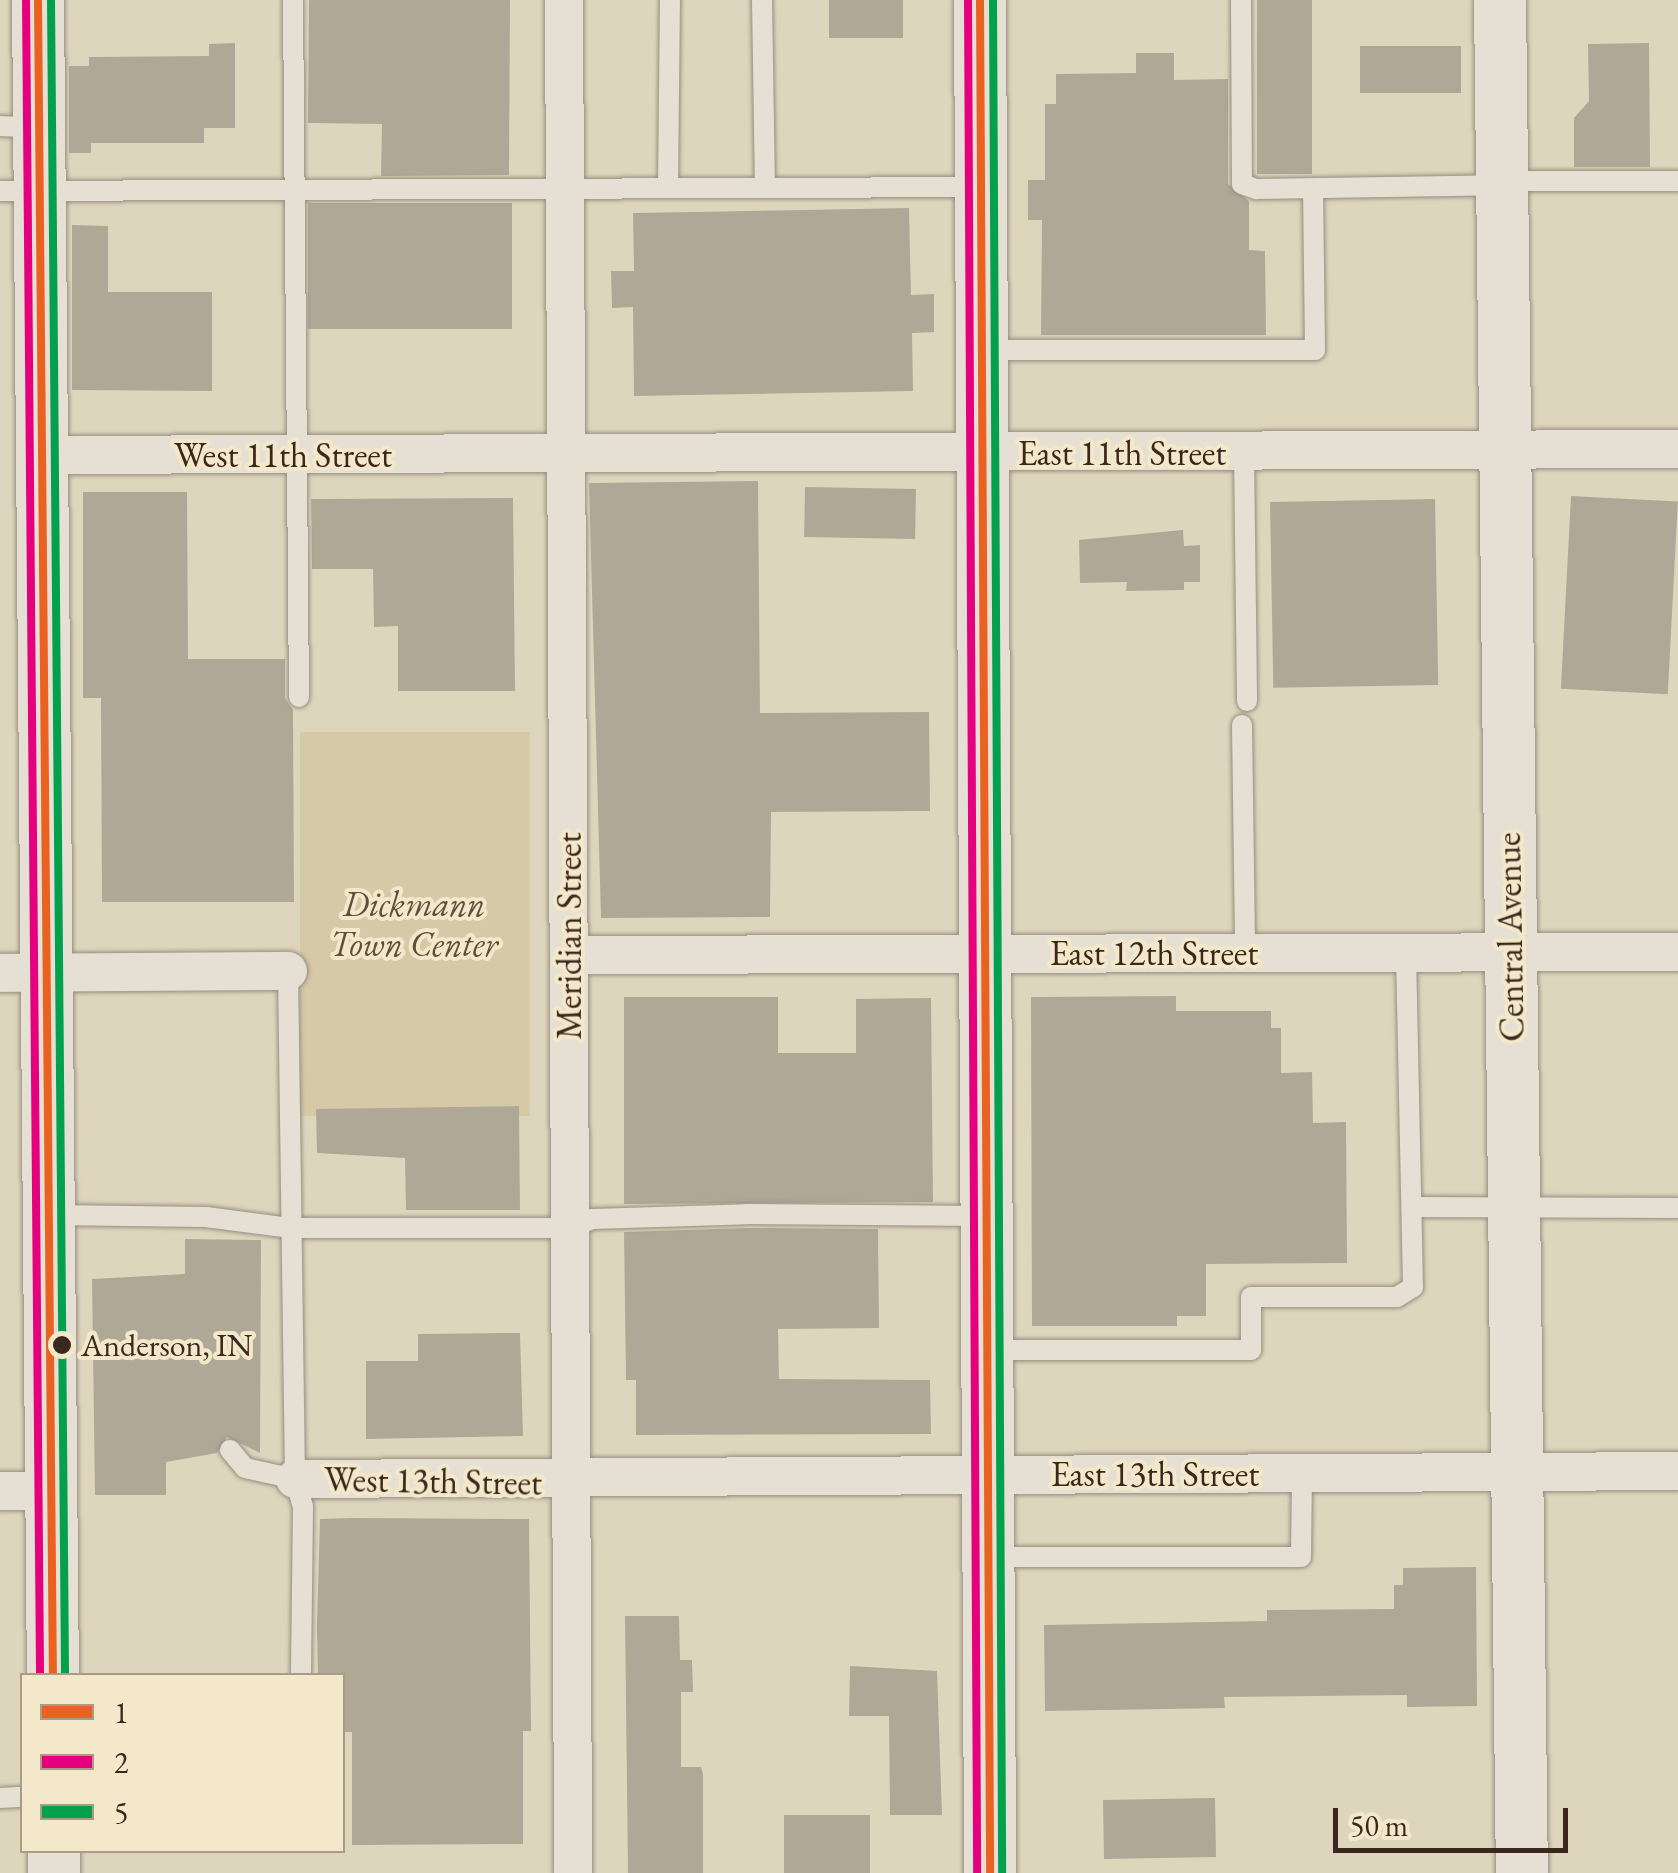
<!DOCTYPE html>
<style>
body{margin:0}
#map{position:relative;width:1678px;height:1873px;overflow:hidden;background:#ded6bc;font-family:"EB Garamond",serif}
div>[style]{position:absolute}
[style*='--x']{left:calc(var(--x)*1px);top:calc(var(--y)*1px);width:calc(var(--w)*1px);rotate:calc(var(--a)*1deg)}
.green>*{inset:0;background:#d5c9a7;transform-origin:0 0}
.building>*{inset:0;background:#afa897;transform-origin:0 0}
.roads{filter:drop-shadow(0 0 2px #968e80) drop-shadow(0 0 2px #968e80)}
.lane>*{height:20px;margin:-10px;padding:0 10px;transform-origin:10px;border-radius:10px;background:#e5e0d3}
.street>*{height:38px;margin:-19px;padding:0 19px;transform-origin:19px;border-radius:19px;background:#e5e0d3}
.secondary>*{height:52px;margin:-26px;padding:0 26px;transform-origin:26px;border-radius:26px;background:#e5e0d3}
.bus-1>*{height:8px;margin:-4px;padding:0 4px;transform-origin:4px;border-radius:4px;background:#e96222}
.bus-2>*{height:8px;margin:-4px;padding:0 4px;transform-origin:4px;border-radius:4px;background:#e5007d}
.bus-3>*{height:8px;margin:-4px;padding:0 4px;transform-origin:4px;border-radius:4px;background:#03a04e}
.dots>*{width:28px;height:28px;translate:-50% -50%;box-sizing:border-box;border:5px solid #f3e9ca;border-radius:50%}
span{translate:-50% -50%;white-space:nowrap;text-align:center;line-height:1.15;-webkit-text-stroke:8px #f3e9ca;paint-order:stroke}
.bus-label{font-size:32px;color:#3b271e}
.left{translate:0 -50%;text-align:left}
.street-label{font-size:35px;color:#3b271e}
.park-label{font-size:35px;color:#604d3c;font-style:italic}
.legend{position:absolute;left:20px;top:1673px;width:325px;height:180px;box-sizing:border-box;background:#f3e9ca;border:2px solid #a99b85;margin:0;padding:12px 18px;list-style:none;font-size:30px;color:#3b271e}
.legend li{display:flex;align-items:center;gap:20px;height:50px}
.legend b{width:50px;border:2px solid #a99b85}
.scale{position:absolute;left:1333px;top:1808px;width:235px;height:45px;box-sizing:border-box;border:5px solid #3b271e;border-top:0;padding-left:12px;font-size:30px;line-height:35px;white-space:nowrap;color:#3b271e;-webkit-text-stroke:8px #f3e9ca;paint-order:stroke}
</style>
<div id="map">
<div class="green">
<i style="left:300px;top:732px;width:230px;height:384px"></i>
</div>
<div class="building">
<i style="clip-path:polygon(309px 0,510px 0,509px 175px,381px 176px,382px 124px,308px 123px)"></i>
<i style="left:829px;top:0;width:74px;height:38px"></i>
<i style="left:1257px;top:0;width:55px;height:174px"></i>
<i style="clip-path:polygon(235px 43px,235px 128px,204px 128px,204px 143px,91px 143px,91px 153px,69px 153px,69px 66px,89px 66px,89px 57px,209px 56px,209px 44px)"></i>
<i style="clip-path:polygon(1649px 43px,1650px 167px,1574px 167px,1574px 118px,1589px 101px,1588px 44px)"></i>
<i style="left:1461px;top:46px;width:47px;height:101px;rotate:90deg"></i>
<i style="clip-path:polygon(1136px 53px,1174px 53px,1174px 80px,1228px 79px,1228px 184px,1249px 201px,1249px 250px,1265px 251px,1266px 335px,1041px 335px,1042px 220px,1028px 220px,1028px 180px,1045px 180px,1045px 104px,1056px 104px,1056px 74px,1136px 73px)"></i>
<i style="left:512px;top:203px;width:126px;height:204px;rotate:90deg"></i>
<i style="clip-path:polygon(909px 208px,911px 295px,934px 294px,934px 332px,912px 333px,913px 391px,634px 396px,633px 307px,612px 308px,611px 271px,634px 271px,633px 213px)"></i>
<i style="clip-path:polygon(72px 225px,108px 226px,108px 292px,212px 292px,212px 391px,72px 390px)"></i>
<i style="clip-path:polygon(758px 481px,760px 713px,929px 712px,930px 811px,771px 812px,770px 917px,601px 918px,589px 483px)"></i>
<i style="left:805px;top:487px;width:111px;height:50px;rotate:1deg"></i>
<i style="clip-path:polygon(83px 492px,187px 492px,188px 659px,285px 659px,285px 698px,293px 710px,294px 902px,102px 902px,101px 698px,83px 698px)"></i>
<i style="left:1571px;top:496px;width:107px;height:193px;rotate:3deg"></i>
<i style="clip-path:polygon(513px 498px,515px 691px,398px 691px,398px 626px,374px 627px,373px 569px,312px 569px,311px 499px)"></i>
<i style="left:1435px;top:499px;width:186px;height:165px;rotate:89deg"></i>
<i style="clip-path:polygon(1183px 530px,1184px 546px,1200px 545px,1200px 582px,1184px 582px,1184px 590px,1126px 591px,1127px 582px,1080px 583px,1079px 540px)"></i>
<i style="clip-path:polygon(1176px 996px,1176px 1011px,1271px 1011px,1271px 1028px,1281px 1028px,1281px 1073px,1312px 1072px,1313px 1123px,1346px 1122px,1347px 1263px,1206px 1264px,1206px 1316px,1177px 1316px,1177px 1326px,1032px 1326px,1031px 997px)"></i>
<i style="clip-path:polygon(624px 997px,778px 997px,778px 1053px,856px 1053px,856px 999px,931px 998px,933px 1202px,624px 1204px)"></i>
<i style="clip-path:polygon(519px 1106px,520px 1210px,406px 1210px,405px 1158px,317px 1153px,316px 1109px)"></i>
<i style="clip-path:polygon(747px 1228px,878px 1229px,879px 1328px,778px 1329px,779px 1379px,930px 1380px,931px 1434px,636px 1435px,636px 1380px,626px 1380px,624px 1232px)"></i>
<i style="clip-path:polygon(185px 1239px,261px 1240px,260px 1453px,227px 1437px,217px 1453px,166px 1462px,166px 1495px,95px 1495px,92px 1279px,185px 1274px)"></i>
<i style="clip-path:polygon(520px 1333px,523px 1436px,366px 1439px,366px 1361px,418px 1361px,418px 1334px)"></i>
<i style="clip-path:polygon(352px 1518px,529px 1519px,531px 1731px,523px 1731px,523px 1844px,352px 1845px,352px 1732px,342px 1732px,342px 1676px,318px 1676px,317px 1626px,320px 1519px)"></i>
<i style="clip-path:polygon(1476px 1567px,1477px 1706px,1407px 1707px,1407px 1695px,1224px 1697px,1225px 1708px,1045px 1711px,1044px 1625px,1267px 1621px,1267px 1610px,1394px 1609px,1394px 1585px,1403px 1585px,1403px 1568px)"></i>
<i style="clip-path:polygon(625px 1616px,679px 1616px,680px 1660px,692px 1660px,693px 1692px,681px 1692px,681px 1767px,701px 1767px,703px 1774px,703px 1873px,628px 1873px)"></i>
<i style="clip-path:polygon(850px 1666px,937px 1671px,942px 1815px,890px 1815px,889px 1716px,849px 1716px)"></i>
<i style="left:1215px;top:1798px;width:59px;height:112px;rotate:89deg"></i>
<i style="left:784px;top:1815px;width:86px;height:58px"></i>
</div>
<div class="roads">
<div class="lane">
<i style="--x:293;--y:0;--w:697;--a:89.51"></i>
<i style="--x:762;--y:0;--w:188;--a:89.1"></i>
<i style="--x:1241;--y:0;--w:184;--a:89.7"></i>
<i style="--x:1242;--y:184;--w:15;--a:20"></i>
<i style="--x:1256;--y:189;--w:244;--a:-0.9"></i>
<i style="--x:0;--y:126;--w:38;--a:2"></i>
<i style="--x:1504;--y:181;--w:174;--a:0"></i>
<i style="--x:668;--y:188;--w:188;--a:-89.4"></i>
<i style="--x:0;--y:191;--w:978;--a:-0.23"></i>
<i style="--x:983;--y:350;--w:332;--a:0"></i>
<i style="--x:1315;--y:350;--w:161;--a:-90.7"></i>
<i style="--x:1244;--y:452;--w:249;--a:89.3"></i>
<i style="--x:1242;--y:725;--w:228;--a:89.2"></i>
<i style="--x:288;--y:971;--w:508;--a:89.21"></i>
<i style="--x:295;--y:1479;--w:29;--a:74"></i>
<i style="--x:303;--y:1507;--w:169;--a:90.7"></i>
<i style="--x:1413;--y:1207;--w:265;--a:0.2"></i>
<i style="--x:52;--y:1215;--w:154;--a:0.7"></i>
<i style="--x:206;--y:1217;--w:86;--a:7.4"></i>
<i style="--x:291;--y:1228;--w:279;--a:0"></i>
<i style="--x:570;--y:1228;--w:24;--a:-22"></i>
<i style="--x:592;--y:1219;--w:155;--a:-1.8"></i>
<i style="--x:747;--y:1214;--w:239;--a:0.5"></i>
<i style="--x:990;--y:1350;--w:261;--a:0"></i>
<i style="--x:1251;--y:1350;--w:53;--a:-90"></i>
<i style="--x:1251;--y:1297;--w:146;--a:0"></i>
<i style="--x:1397;--y:1297;--w:19;--a:-32"></i>
<i style="--x:1413;--y:1287;--w:334;--a:-91.2"></i>
<i style="--x:230;--y:1450;--w:23;--a:50"></i>
<i style="--x:245;--y:1468;--w:51;--a:12.4"></i>
<i style="--x:990;--y:1557;--w:311;--a:0"></i>
<i style="--x:1301;--y:1557;--w:83;--a:-89.3"></i>
<i style="--x:0;--y:1798;--w:22;--a:-3"></i>
</div>
<div class="street">
<i style="--x:564;--y:0;--w:1873;--a:89.72"></i>
<i style="--x:37;--y:455;--w:1641;--a:-0.21"></i>
<i style="--x:570;--y:955;--w:1108;--a:-0.16"></i>
<i style="--x:0;--y:973;--w:288;--a:-0.4"></i>
<i style="--x:295;--y:1479;--w:1383;--a:-0.33"></i>
<i style="--x:0;--y:1491;--w:52;--a:0"></i>
</div>
<div class="secondary">
<i style="--x:38;--y:0;--w:1676;--a:89.49"></i>
<i style="--x:980;--y:0;--w:1873;--a:89.69"></i>
<i style="--x:1500;--y:0;--w:1873;--a:89.33"></i>
<i style="--x:54;--y:1850;--w:23;--a:90"></i>
</div>
</div>
<div class="bus-1">
<i style="--x:38;--y:0;--w:1676;--a:89.49"></i>
<i style="--x:980;--y:0;--w:1873;--a:89.69"></i>
</div>
<div class="bus-2">
<i style="--x:26;--y:0;--w:1676;--a:89.52"></i>
<i style="--x:968;--y:0;--w:1873;--a:89.72"></i>
</div>
<div class="bus-3">
<i style="--x:51;--y:0;--w:1676;--a:89.52"></i>
<i style="--x:993;--y:0;--w:1873;--a:89.72"></i>
</div>
<div class="dots">
<i style="left:62px;top:1345px;background:#3b271e"></i>
</div>
<div class="bus-label">
<span class="left" style="left:81px;top:1345px">Anderson, IN</span>
</div>
<div class="street-label">
<span style="left:1122px;top:453px">East 11th Street</span>
<span style="left:283px;top:455px">West 11th Street</span>
<span style="left:569px;top:936px;rotate:-90deg">Meridian Street</span>
<span style="left:1510px;top:937px;rotate:-91deg">Central Avenue</span>
<span style="left:1154px;top:953px">East 12th Street</span>
<span style="left:1155px;top:1474px">East 13th Street</span>
<span style="left:433px;top:1481px;rotate:1deg">West 13th Street</span>
</div>
<div class="park-label">
<span style="left:414px;top:924px">Dickmann<br>Town Center</span>
</div>
<ul class="legend">
<li><b style="height:12px;background:#e96222"></b>1</li>
<li><b style="height:12px;background:#e5007d"></b>2</li>
<li><b style="height:12px;background:#03a04e"></b>5</li>
</ul>
<div class="scale">50 m</div>
</div>
